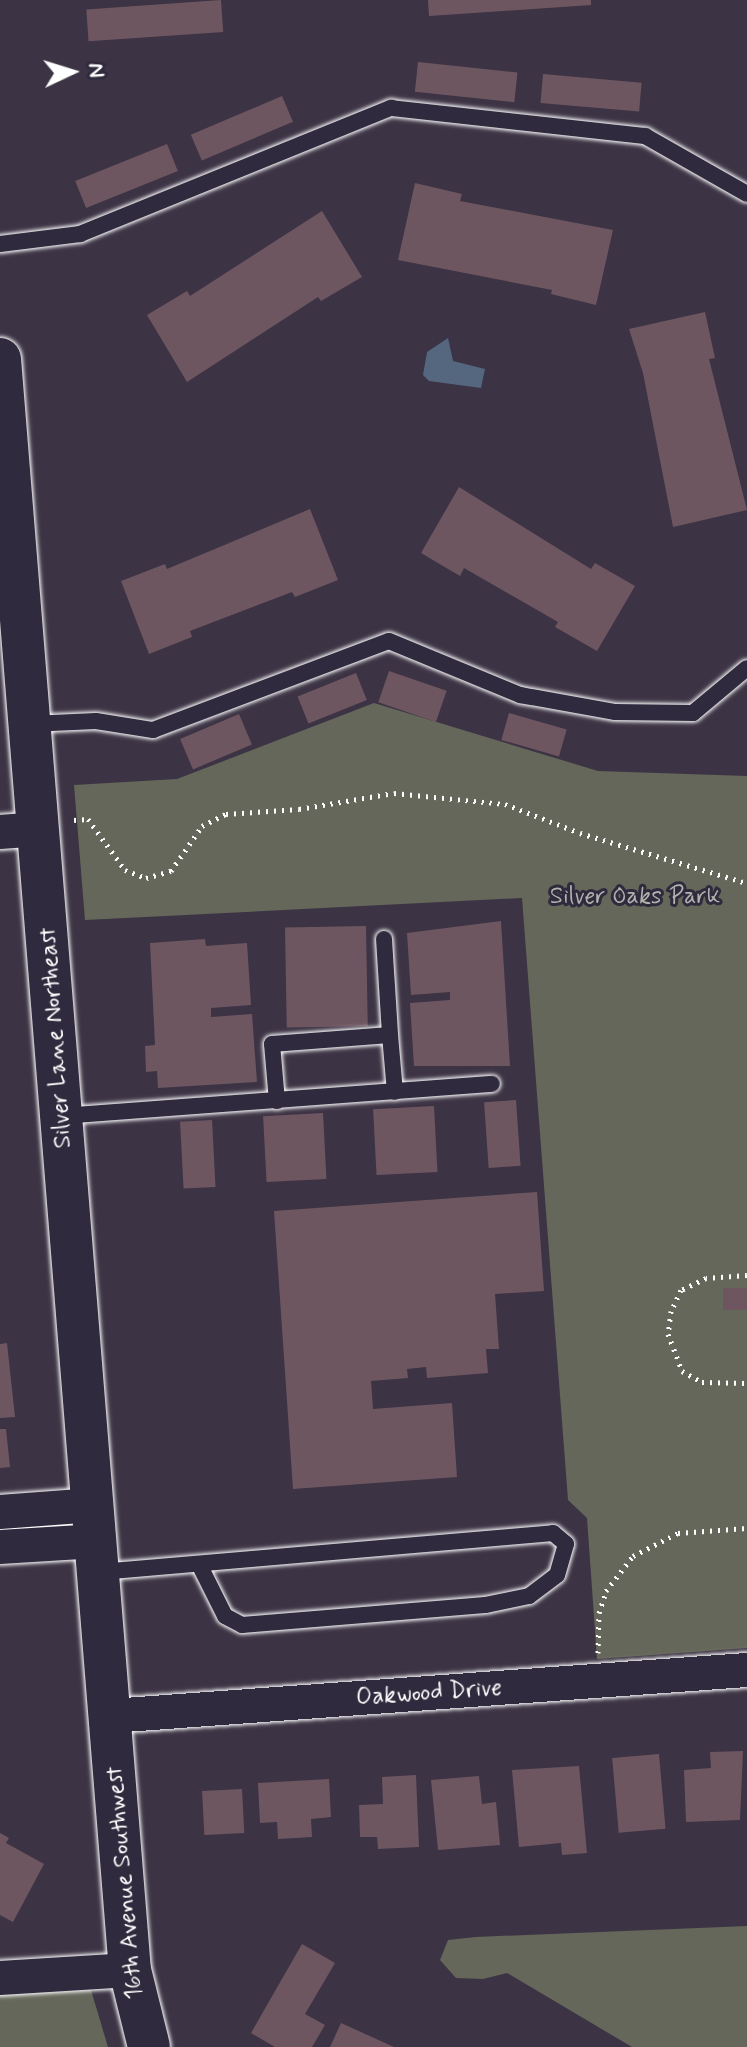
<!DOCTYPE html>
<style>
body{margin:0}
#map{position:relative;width:747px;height:2047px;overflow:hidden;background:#3c3344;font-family:Mynerve,sans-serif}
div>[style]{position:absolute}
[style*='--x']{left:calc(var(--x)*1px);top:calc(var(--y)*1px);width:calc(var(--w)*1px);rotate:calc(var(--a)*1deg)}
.green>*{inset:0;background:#646759}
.water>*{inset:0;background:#54677f}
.building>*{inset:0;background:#6e5661;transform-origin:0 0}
.path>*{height:5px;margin-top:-2.5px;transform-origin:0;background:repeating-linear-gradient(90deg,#fff 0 2px,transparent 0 8px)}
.roads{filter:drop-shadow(0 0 2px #fff) drop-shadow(0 0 2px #fff)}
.service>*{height:16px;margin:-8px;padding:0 8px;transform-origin:8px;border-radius:8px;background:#2f2a3d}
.minor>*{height:34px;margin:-17px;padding:0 17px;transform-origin:17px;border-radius:17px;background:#2f2a3d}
.tertiary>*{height:42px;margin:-21px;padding:0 21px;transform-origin:21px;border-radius:21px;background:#2f2a3d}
span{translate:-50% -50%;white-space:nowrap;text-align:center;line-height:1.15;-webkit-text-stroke:6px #2f2a3d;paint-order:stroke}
.park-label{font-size:24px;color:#b2b3ac}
.street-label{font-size:24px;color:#fff}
.north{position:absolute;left:32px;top:32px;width:80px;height:80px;-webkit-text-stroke:6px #2f2a3d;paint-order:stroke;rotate:86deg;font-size:22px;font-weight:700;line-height:32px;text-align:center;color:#fff}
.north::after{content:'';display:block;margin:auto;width:28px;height:36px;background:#fff;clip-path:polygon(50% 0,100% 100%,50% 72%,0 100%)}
</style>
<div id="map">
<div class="green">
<i style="clip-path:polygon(374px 703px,598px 771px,747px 776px,747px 1648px,597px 1659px,587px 1518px,568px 1500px,522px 898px,85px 920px,74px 785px,177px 779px)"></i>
<i style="clip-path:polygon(747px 1926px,747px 2047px,632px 2047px,507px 1973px,483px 1979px,456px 1978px,440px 1960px,448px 1940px,476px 1937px)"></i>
<i style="clip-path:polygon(91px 1990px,108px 2047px,0 2047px,0 1995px)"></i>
</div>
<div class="water">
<i style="clip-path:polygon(448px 338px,453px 361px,485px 369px,481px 388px,429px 381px,423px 375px,427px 352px)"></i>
</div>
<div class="building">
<i style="left:221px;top:0;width:32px;height:135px;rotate:86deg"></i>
<i style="clip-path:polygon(428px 0,591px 0,591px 5px,429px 16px)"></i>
<i style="left:418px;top:62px;width:100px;height:30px;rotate:6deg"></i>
<i style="left:543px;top:74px;width:99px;height:29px;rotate:5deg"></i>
<i style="left:282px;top:96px;width:28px;height:99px;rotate:67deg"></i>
<i style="left:167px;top:144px;width:29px;height:99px;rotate:68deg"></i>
<i style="clip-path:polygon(415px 183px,462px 194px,460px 201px,613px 230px,596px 305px,551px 294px,552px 290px,398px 260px)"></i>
<i style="clip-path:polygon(322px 211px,362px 277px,321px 301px,318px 297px,187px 382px,147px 315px,187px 291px,190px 296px)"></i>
<i style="clip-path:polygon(705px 312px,715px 358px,709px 359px,747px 510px,673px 527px,643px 373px,629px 329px)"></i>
<i style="clip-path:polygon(459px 487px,591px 569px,595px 563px,635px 586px,597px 651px,555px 627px,558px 622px,464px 568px,460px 576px,421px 553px)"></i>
<i style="clip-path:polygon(310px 509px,338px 580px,295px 597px,292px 592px,190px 631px,192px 637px,149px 654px,121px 581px,165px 564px,167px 569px)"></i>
<i style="left:389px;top:671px;width:61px;height:33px;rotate:19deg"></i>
<i style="left:356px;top:673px;width:29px;height:63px;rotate:68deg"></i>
<i style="left:509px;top:713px;width:60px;height:28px;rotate:16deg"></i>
<i style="left:239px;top:714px;width:33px;height:64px;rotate:67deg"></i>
<i style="clip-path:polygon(501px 921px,510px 1066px,414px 1066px,410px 1003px,450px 1000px,450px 992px,411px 995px,407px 933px)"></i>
<i style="left:366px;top:926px;width:100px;height:81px;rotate:89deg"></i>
<i style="clip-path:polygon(205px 939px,206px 946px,247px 943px,251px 1005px,211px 1008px,211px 1017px,252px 1014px,257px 1082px,158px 1088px,157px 1071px,146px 1072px,145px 1046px,155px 1045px,150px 943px)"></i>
<i style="left:516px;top:1100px;width:66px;height:32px;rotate:86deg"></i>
<i style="left:434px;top:1106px;width:66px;height:61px;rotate:87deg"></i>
<i style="left:323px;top:1113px;width:66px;height:60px;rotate:87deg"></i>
<i style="left:212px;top:1120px;width:67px;height:32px;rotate:87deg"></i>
<i style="clip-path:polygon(537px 1192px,544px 1291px,495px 1294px,499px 1349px,486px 1349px,488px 1373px,427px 1378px,426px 1367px,407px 1369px,408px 1378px,371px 1381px,373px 1409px,452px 1403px,457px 1477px,293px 1489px,274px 1211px)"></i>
<i style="left:747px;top:1288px;width:22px;height:24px;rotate:90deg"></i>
<i style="clip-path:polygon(7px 1343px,15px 1417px,0 1418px,0 1344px)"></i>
<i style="clip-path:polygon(0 1429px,6px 1429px,10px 1467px,0 1468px)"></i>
<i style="clip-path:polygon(743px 1751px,740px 1820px,686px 1822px,684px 1770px,711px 1768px,710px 1752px)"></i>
<i style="left:659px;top:1754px;width:75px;height:47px;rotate:85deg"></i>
<i style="clip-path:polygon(579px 1766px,587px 1853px,562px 1855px,561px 1843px,519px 1847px,512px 1770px)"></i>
<i style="clip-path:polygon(416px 1775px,419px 1847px,378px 1849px,377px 1837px,360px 1837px,359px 1805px,383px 1804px,382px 1777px)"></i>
<i style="clip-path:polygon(479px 1776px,482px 1804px,496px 1802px,500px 1845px,438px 1850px,431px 1780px)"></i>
<i style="clip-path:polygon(329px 1779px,331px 1817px,311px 1819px,312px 1837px,278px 1839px,277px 1822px,260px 1823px,258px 1783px)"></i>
<i style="left:242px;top:1789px;width:44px;height:40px;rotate:87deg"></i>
<i style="clip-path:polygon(0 1833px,9px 1838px,6px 1843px,44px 1864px,13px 1922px,0 1915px)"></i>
<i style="clip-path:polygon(302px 1944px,335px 1963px,305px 2014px,325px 2025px,312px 2047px,275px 2047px,251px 2033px)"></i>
<i style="clip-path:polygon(341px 2023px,394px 2047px,330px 2047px)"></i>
</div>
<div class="path">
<i style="--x:74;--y:820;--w:14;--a:-4"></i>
<i style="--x:88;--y:819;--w:63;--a:54"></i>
<i style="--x:125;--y:870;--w:22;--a:21"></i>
<i style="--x:146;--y:878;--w:26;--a:-16"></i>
<i style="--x:171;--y:871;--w:55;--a:-55.4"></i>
<i style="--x:202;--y:826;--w:27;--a:-27"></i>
<i style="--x:226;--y:814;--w:73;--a:-3.9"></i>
<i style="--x:299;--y:809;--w:96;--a:-9.6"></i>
<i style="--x:394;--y:793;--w:112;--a:5.7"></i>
<i style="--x:505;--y:804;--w:80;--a:21.1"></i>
<i style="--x:580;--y:833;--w:174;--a:16.7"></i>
<i style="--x:747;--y:1275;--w:41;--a:175.8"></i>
<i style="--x:706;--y:1278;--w:28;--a:154"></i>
<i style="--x:681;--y:1290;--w:23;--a:115"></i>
<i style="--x:671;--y:1311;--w:23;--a:97"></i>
<i style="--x:668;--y:1334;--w:40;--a:69"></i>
<i style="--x:682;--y:1371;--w:23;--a:29"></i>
<i style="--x:702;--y:1382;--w:45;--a:1.3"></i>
<i style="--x:598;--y:1653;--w:40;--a:-88.6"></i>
<i style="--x:599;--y:1613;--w:23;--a:-72"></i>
<i style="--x:606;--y:1591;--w:44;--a:-52.4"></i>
<i style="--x:633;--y:1556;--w:51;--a:-27.1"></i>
<i style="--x:678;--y:1533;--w:69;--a:-4.1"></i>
</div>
<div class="roads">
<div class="service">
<i style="--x:0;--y:244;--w:81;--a:-7.1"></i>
<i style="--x:80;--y:234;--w:336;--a:-22.1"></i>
<i style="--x:391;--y:108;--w:256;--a:6.3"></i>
<i style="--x:645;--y:136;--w:117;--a:29.6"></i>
<i style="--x:30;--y:724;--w:66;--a:-2.6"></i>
<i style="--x:96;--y:721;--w:58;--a:9"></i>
<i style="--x:153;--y:730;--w:252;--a:-20.7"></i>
<i style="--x:389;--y:641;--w:142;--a:22.4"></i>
<i style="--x:520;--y:695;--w:97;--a:10.1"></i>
<i style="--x:615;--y:712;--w:78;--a:0.7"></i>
<i style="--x:693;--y:713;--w:70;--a:-39.8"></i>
<i style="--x:384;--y:939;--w:96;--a:86.4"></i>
<i style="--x:277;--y:1101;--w:57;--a:-95"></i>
<i style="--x:272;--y:1044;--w:118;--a:-4.4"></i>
<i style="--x:390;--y:1035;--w:57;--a:85"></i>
<i style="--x:63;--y:1116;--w:430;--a:-4.3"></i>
<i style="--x:100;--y:1572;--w:455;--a:-4.9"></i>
<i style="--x:553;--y:1533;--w:17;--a:40"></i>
<i style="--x:566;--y:1544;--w:32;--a:106"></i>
<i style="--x:557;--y:1575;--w:35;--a:143"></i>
<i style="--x:529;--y:1596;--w:45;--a:168.4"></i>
<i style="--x:485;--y:1605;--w:244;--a:175.3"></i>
<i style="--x:242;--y:1625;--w:19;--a:-152"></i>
<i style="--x:225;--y:1616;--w:56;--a:-116.6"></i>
</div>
<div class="minor">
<i style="--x:0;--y:832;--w:40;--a:-4.3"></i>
<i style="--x:0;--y:1512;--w:94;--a:-4.3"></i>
<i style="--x:0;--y:1547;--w:97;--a:-3.5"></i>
<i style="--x:111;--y:1716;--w:638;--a:-4.14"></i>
<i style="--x:0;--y:1978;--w:130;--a:-3.5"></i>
</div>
<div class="tertiary">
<i style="--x:0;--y:359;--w:1616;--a:85.39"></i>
<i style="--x:130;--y:1970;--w:79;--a:76.1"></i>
</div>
</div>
<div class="park-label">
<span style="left:635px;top:897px">Silver Oaks Park</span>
</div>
<div class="street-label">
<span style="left:56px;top:1038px;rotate:-94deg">Silver Lane Northeast</span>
<span style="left:429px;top:1693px;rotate:-4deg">Oakwood Drive</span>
<span style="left:125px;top:1883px;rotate:-95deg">16th Avenue Southwest</span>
</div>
<div class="north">N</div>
</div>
